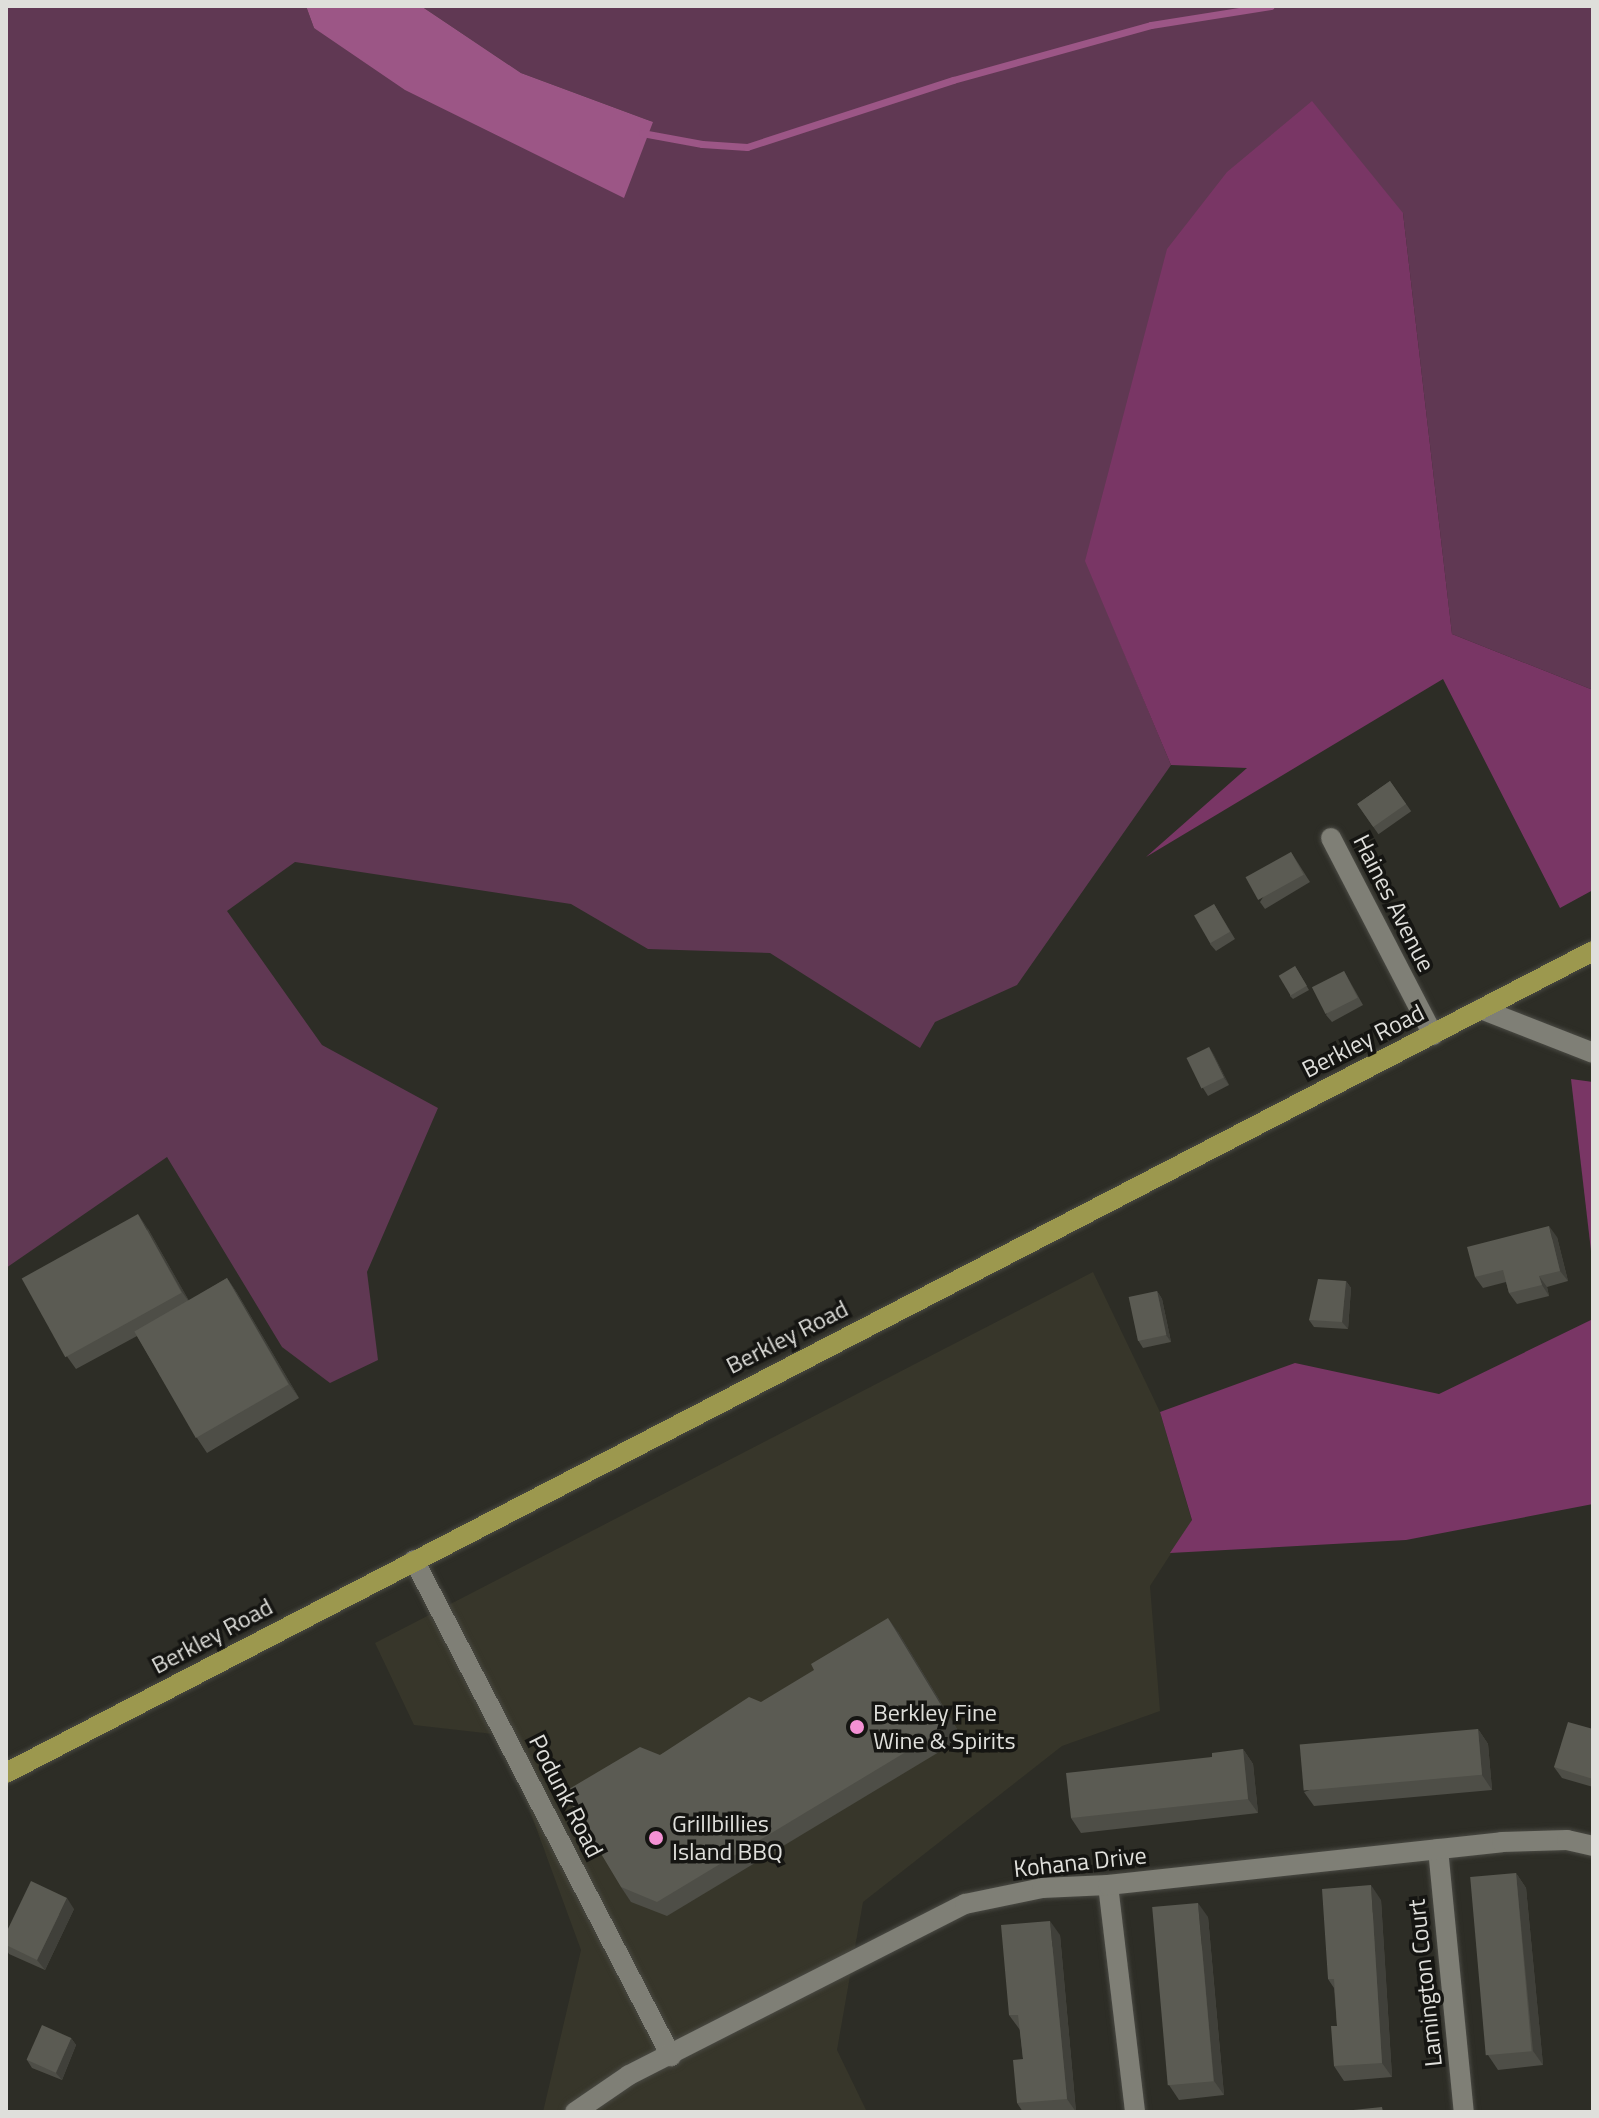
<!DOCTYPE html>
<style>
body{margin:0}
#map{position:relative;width:1599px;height:2118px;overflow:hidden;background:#2d2d26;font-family:"Titillium Web",sans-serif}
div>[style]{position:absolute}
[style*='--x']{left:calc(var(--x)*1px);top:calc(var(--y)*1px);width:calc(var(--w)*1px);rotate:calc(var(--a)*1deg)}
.built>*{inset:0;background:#37362a}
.green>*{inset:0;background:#603853}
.forest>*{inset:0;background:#793665}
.water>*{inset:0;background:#9c5686}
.stream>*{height:7px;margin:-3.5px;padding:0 3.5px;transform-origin:3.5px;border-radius:3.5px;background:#9c5686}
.roads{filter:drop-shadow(0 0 2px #4a4a44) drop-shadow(0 0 2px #4a4a44)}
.minor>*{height:20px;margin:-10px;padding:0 10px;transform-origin:10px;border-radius:10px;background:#7f7f76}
.major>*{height:20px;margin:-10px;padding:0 10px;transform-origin:10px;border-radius:10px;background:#9c984e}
.wall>*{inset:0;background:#4e4e47;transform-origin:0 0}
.shaded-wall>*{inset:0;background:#40403a}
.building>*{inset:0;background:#5b5b53;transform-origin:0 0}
.dots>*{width:22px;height:22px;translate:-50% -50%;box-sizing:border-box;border:4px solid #151512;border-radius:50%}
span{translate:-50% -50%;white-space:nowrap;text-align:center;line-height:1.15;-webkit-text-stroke:7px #151512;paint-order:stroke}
.street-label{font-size:24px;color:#dfdfdb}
.poi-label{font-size:24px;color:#dfdfdb}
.left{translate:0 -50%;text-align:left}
.frame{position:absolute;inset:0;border:8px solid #dfdfdb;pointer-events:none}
</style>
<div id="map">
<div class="built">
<i style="clip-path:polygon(1093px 1272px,1160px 1412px,1192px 1521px,1150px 1586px,1160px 1711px,1062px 1746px,863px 1902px,837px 2050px,867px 2112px,543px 2112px,581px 1950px,502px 1735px,414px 1725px,375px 1643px)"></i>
</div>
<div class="green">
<i style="clip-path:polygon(6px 6px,306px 6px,314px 28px,653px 122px,521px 73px,421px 6px,1593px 6px,1593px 690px,1452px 634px,1403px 213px,1086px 561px,1171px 765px,1017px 985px,935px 1022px,920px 1048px,770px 953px,648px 949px,571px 904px,295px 862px,227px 911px,322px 1045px,438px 1108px,367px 1272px,378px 1360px,330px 1383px,282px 1347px,167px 1157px,6px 1268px)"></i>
</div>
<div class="forest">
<i style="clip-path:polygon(1312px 101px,1403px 213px,1452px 634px,1593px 690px,1593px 890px,1560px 908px,1443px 679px,1146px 857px,1247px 768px,1171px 765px,1085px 561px,1167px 249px,1227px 172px)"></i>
<i style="clip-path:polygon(1571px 1079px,1593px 1082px,1593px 1268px)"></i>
<i style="clip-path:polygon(1593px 1319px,1593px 1504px,1406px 1540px,1170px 1553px,1192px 1520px,1160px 1412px,1295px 1363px,1439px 1394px)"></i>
</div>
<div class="water">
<i style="clip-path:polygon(306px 6px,421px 6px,521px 73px,653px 122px,624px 198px,405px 90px,314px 28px)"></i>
</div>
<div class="stream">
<i style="--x:642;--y:133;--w:61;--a:10.4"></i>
<i style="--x:702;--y:144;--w:45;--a:3.8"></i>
<i style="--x:747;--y:147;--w:217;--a:-18"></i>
<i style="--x:953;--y:80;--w:205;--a:-15.5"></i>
<i style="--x:1151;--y:25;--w:121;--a:-9"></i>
</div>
<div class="roads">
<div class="minor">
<i style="--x:1331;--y:838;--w:222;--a:62.6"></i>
<i style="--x:1481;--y:1009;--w:120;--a:21.4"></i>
<i style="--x:414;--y:1560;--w:559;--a:62.61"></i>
<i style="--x:1438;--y:1849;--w:264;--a:84.4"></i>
<i style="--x:1108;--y:1885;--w:229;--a:83.2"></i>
<i style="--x:575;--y:2112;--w:65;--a:-34.4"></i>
<i style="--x:629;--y:2075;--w:377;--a:-27"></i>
<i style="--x:965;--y:1904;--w:79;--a:-11.7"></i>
<i style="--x:1042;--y:1888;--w:66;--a:-2.6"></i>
<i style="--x:1108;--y:1885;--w:396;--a:-6.2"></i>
<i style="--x:1502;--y:1842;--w:65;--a:-1.8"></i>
<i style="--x:1567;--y:1840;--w:27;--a:13"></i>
</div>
<div class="major">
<i style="--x:6;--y:1773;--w:1787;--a:-27.38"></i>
</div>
</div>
<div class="wall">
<i style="left:1390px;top:781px;width:37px;height:40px;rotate:55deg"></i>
<i style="clip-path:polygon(1291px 852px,1310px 882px,1265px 909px,1260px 902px)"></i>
<i style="clip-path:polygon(1214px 904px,1235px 939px,1216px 951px,1210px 944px)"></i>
<i style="clip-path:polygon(1295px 966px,1309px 990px,1293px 999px,1290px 996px)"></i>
<i style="clip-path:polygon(1344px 971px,1363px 1005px,1332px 1022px,1326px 1015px)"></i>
<i style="clip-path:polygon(1209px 1047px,1229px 1085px,1208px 1096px,1203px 1088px)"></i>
<i style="clip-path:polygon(148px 1229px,189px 1301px,227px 1278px,237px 1293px,299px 1398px,207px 1453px,197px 1438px,137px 1336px,76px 1369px,66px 1355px)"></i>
<i style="clip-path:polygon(1557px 1237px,1568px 1281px,1547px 1287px,1549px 1296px,1517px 1304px,1509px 1293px,1506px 1282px,1483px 1288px,1475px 1277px)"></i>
<i style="clip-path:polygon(1346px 1281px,1351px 1288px,1348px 1329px,1314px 1327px,1309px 1320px)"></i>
<i style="clip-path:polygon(1157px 1291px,1162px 1299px,1171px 1342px,1143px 1348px,1138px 1340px)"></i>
<i style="clip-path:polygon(898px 1632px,957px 1729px,949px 1746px,667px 1916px,631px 1902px,621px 1887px,660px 1755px)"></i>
<i style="clip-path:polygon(1478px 1729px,1488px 1744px,1492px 1790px,1314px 1806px,1304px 1792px)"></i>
<i style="clip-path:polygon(1593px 1729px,1593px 1787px,1562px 1778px,1554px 1767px)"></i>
<i style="clip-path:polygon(1243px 1749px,1253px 1764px,1258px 1813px,1081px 1833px,1071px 1818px,1212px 1757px)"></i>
<i style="clip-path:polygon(1516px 1873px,1526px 1888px,1543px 2065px,1498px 2070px,1488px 2055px)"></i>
<i style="clip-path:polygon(1381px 1900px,1392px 2077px,1344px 2081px,1334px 2066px,1337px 2026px,1334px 1988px,1328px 1979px)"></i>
<i style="clip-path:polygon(74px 1909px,45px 1970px,9px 1954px,6px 1949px,6px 1933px)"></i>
<i style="clip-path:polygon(1208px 1917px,1224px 2095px,1179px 2100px,1169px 2085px)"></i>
<i style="clip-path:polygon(1060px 1935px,1076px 2112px,1023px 2112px,1017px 2103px,1023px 2059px,1020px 2030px,1009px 2015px)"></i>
<i style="clip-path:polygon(71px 2038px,76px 2045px,62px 2080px,32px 2068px,27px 2060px)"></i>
</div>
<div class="shaded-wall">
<i style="clip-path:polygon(1209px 1047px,1214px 1055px,1229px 1085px,1224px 1078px)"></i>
<i style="clip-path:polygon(138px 1214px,148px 1229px,192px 1306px,182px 1292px)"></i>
<i style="clip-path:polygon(1549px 1226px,1557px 1237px,1568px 1281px,1560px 1271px)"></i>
<i style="clip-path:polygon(1539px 1276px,1547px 1287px,1549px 1296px,1542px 1285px)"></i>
<i style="clip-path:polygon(227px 1278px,237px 1293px,299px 1398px,289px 1384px)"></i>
<i style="clip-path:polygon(1346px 1281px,1351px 1288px,1348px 1329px,1342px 1322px)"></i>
<i style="clip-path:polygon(1157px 1291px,1162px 1299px,1171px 1342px,1166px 1335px)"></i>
<i style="clip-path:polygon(888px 1618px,898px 1632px,957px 1729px,949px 1746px,939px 1732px)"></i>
<i style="clip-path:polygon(1478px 1729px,1488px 1744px,1492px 1790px,1482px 1775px)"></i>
<i style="clip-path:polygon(1243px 1749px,1253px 1764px,1258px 1813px,1248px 1799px)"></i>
<i style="clip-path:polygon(1516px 1873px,1526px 1888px,1543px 2065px,1533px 2051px)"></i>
<i style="clip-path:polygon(1371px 1885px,1381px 1900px,1392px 2077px,1382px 2063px)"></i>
<i style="clip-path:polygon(67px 1898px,74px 1909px,45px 1970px,37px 1960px)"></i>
<i style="clip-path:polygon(1198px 1903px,1208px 1917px,1224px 2095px,1214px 2081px)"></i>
<i style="clip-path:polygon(1050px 1921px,1060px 1935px,1076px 2112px,1067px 2099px)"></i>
<i style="clip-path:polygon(71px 2038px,76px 2045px,62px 2080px,56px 2073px)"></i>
</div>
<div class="building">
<i style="left:1390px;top:781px;width:28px;height:40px;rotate:55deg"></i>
<i style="left:1291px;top:852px;width:26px;height:52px;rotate:61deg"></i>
<i style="left:1214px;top:904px;width:32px;height:23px;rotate:60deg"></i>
<i style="left:1295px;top:966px;width:23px;height:19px;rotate:59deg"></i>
<i style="left:1344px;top:971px;width:30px;height:36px;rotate:63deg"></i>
<i style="left:1209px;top:1047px;width:34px;height:25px;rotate:64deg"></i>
<i style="left:138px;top:1214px;width:90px;height:133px;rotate:61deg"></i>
<i style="clip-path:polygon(1549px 1226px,1560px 1271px,1539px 1276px,1542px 1285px,1509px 1293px,1503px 1270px,1475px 1277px,1467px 1247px)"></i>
<i style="left:227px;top:1278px;width:123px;height:107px;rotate:60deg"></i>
<i style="clip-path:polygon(1318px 1279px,1346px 1281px,1342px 1322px,1309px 1320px)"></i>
<i style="left:1157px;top:1291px;width:45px;height:29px;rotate:78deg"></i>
<i style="clip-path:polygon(888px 1618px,947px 1715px,939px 1732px,657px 1902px,621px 1887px,564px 1792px,640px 1747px,660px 1755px,749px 1697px,761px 1702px,814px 1670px,811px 1664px)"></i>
<i style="clip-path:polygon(1568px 1722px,1593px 1729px,1593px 1779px,1554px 1767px)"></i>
<i style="left:1478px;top:1729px;width:46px;height:179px;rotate:85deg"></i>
<i style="clip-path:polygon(1243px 1749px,1248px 1799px,1071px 1818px,1066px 1773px,1212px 1757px,1212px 1753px)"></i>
<i style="left:1516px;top:1873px;width:179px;height:46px;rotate:85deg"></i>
<i style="clip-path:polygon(31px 1881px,67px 1898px,37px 1960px,6px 1945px,6px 1933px)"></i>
<i style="clip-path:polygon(1371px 1885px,1382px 2063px,1334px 2066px,1331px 2026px,1337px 2026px,1334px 1979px,1328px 1979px,1322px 1889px)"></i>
<i style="left:1198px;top:1903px;width:179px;height:46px;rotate:85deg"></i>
<i style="clip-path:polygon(1050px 1921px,1067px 2099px,1017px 2103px,1013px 2060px,1023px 2059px,1018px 2015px,1009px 2015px,1001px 1925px)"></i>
<i style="left:42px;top:2025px;width:32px;height:38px;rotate:24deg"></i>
<i style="clip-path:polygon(1382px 2107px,1383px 2112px,1334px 2112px)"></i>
</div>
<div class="dots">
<i style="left:857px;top:1727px;background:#f491d4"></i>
<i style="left:656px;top:1838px;background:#f491d4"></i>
</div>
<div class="street-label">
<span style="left:1394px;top:903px;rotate:63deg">Haines Avenue</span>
<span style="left:1363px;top:1041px;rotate:-27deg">Berkley Road</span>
<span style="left:787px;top:1337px;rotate:-27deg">Berkley Road</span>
<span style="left:212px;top:1636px;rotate:-28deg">Berkley Road</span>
<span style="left:566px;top:1796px;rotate:63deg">Podunk Road</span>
<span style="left:1080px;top:1862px;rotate:-6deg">Kohana Drive</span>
<span style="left:1425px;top:1983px;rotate:-96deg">Lamington Court</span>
</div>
<div class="poi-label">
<span class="left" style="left:873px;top:1727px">Berkley Fine<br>Wine &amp; Spirits</span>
<span class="left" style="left:672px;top:1838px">Grillbillies<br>Island BBQ</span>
</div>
<div class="frame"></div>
</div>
